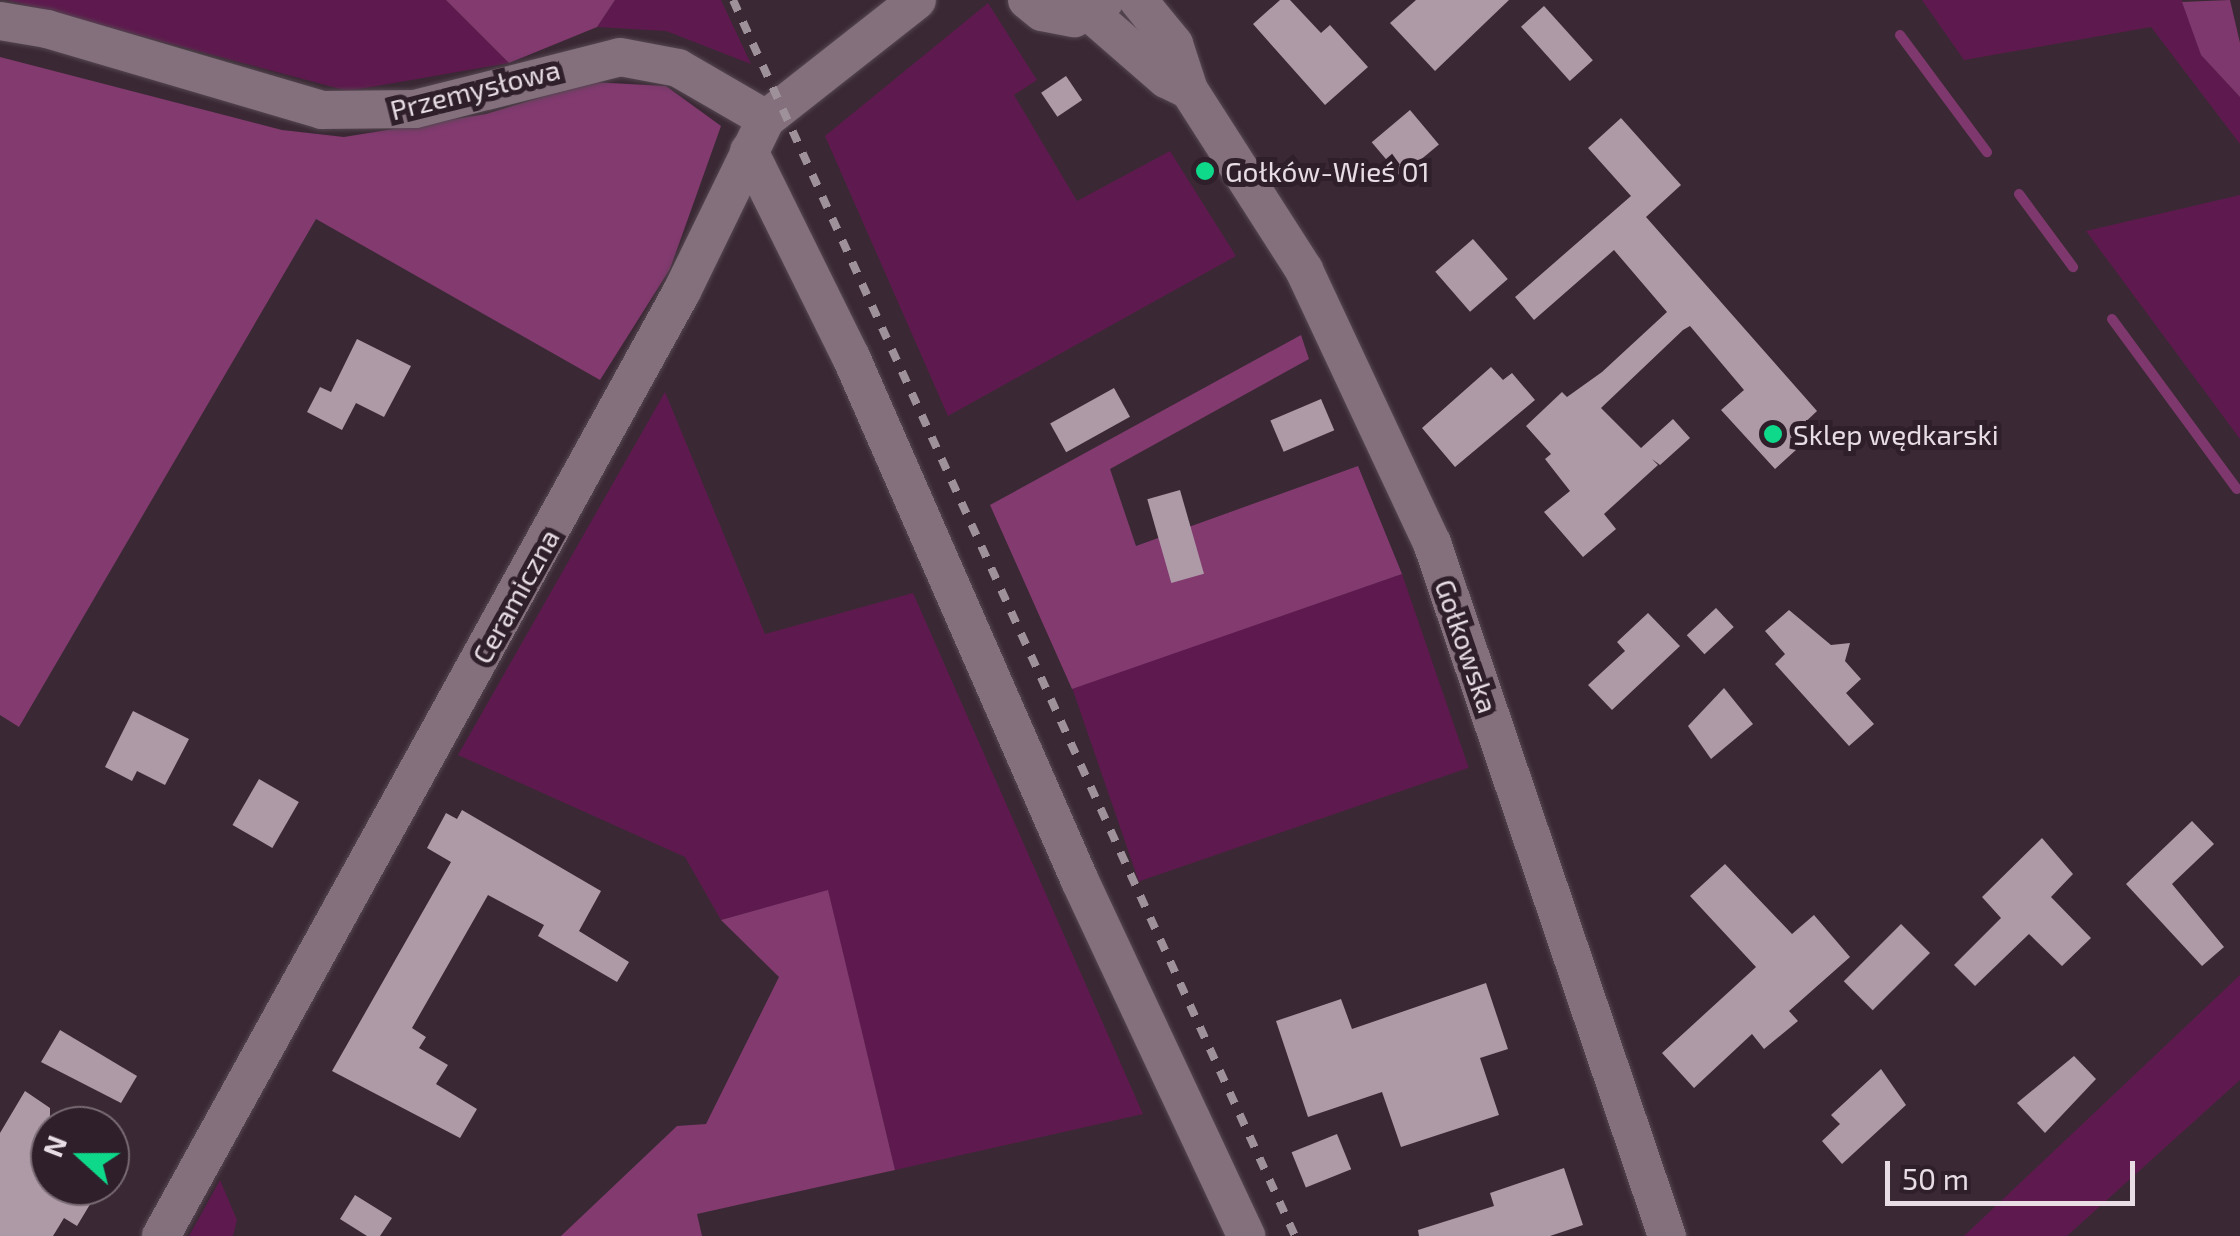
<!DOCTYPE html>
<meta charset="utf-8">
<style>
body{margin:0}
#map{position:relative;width:2240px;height:1236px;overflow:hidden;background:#3a2934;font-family:"Exo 2",sans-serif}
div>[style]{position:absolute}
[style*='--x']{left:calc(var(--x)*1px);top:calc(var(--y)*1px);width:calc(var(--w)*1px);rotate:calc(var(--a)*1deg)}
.green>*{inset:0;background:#5e1a4e;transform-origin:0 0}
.forest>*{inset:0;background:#823a6f}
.water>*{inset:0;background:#7f386d}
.stream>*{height:10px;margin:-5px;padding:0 5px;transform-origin:5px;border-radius:5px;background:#7f386d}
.building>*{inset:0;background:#ae99a7;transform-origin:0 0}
.roads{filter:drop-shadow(0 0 2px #544650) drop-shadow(0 0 2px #544650)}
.minor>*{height:38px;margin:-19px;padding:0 19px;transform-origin:19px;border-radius:19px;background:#84707d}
.rail>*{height:8px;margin-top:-4px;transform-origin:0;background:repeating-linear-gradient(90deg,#9f919a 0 12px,transparent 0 24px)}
.dots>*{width:28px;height:28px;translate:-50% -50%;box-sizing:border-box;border:5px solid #2f1f2a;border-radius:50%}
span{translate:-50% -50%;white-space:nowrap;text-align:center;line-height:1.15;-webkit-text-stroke:10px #2f1f2a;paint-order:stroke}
.street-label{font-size:28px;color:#e8dde4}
.poi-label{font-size:28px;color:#e8dde4}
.left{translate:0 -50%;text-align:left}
.north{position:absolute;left:30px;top:1106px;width:100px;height:100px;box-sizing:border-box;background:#2f1f2a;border:2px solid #796b74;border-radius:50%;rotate:291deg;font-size:28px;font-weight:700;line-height:40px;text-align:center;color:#e8dde4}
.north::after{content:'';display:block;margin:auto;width:35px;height:45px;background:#0ed98a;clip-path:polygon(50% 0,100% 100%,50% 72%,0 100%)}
.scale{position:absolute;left:1885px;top:1161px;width:250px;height:45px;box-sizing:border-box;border:5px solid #e8dde4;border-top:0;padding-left:12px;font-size:30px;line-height:35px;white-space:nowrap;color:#e8dde4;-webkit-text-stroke:8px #2f1f2a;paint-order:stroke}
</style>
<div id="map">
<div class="green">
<i style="clip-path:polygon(7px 0,446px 0,509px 63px,348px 91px)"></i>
<i style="clip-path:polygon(615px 0,721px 0,751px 64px,666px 31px,597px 27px)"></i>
<i style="clip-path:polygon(1922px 0,2182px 0,2201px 55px,2240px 97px,2240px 144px,2151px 27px,1964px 60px)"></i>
<i style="clip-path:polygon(988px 3px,1037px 80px,1014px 95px,1077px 201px,1170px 151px,1236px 256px,948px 416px,825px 136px)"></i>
<i style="clip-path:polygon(2240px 195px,2240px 439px,2086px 231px)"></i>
<i style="clip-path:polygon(665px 392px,765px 634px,913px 593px,1143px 1114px,895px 1170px,828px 891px,721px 920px,685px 857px,458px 755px)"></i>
<i style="left:1402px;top:574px;width:205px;height:349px;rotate:71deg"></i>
<i style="clip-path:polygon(2240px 975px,2240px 1080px,2067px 1236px,1964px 1236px)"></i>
<i style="clip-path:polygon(220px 1180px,237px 1220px,233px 1236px,189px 1236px)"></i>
</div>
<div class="forest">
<i style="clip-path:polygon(446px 0,615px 0,597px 27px,509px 63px)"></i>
<i style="clip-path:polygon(0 57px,282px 130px,344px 137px,486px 114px,591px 82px,666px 86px,721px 126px,670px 269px,600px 380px,316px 219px,19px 727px,0 715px)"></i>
<i style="clip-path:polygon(1301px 335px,1309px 359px,1110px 469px,1136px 546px,1358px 466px,1402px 574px,1072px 689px,990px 505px)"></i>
<i style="clip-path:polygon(828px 890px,895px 1170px,697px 1214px,702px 1236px,561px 1236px,677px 1126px,706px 1124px,779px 977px,721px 920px)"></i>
</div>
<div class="water">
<i style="clip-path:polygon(2230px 0,2240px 43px,2240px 97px,2201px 55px,2182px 2px)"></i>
</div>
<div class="stream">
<i style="--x:1900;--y:35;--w:146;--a:53.4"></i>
<i style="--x:2019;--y:194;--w:91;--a:53.5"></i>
<i style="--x:2112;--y:319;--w:211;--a:53.7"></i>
</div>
<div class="building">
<i style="clip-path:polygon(1280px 0,1290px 0,1321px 33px,1330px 25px,1368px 67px,1325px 105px,1253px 24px)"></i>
<i style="clip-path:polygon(1416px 0,1509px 0,1435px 71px,1390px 23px)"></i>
<i style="left:1544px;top:6px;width:73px;height:31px;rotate:48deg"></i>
<i style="left:1066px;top:76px;width:29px;height:30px;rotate:56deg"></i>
<i style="left:1410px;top:110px;width:45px;height:50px;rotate:50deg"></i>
<i style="clip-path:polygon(1621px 118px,1681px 185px,1646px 217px,1817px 411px,1798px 429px,1808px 439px,1775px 469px,1721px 410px,1744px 390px,1690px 326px,1683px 330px,1601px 408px,1641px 448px,1673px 419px,1690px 438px,1660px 465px,1652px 459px,1658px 465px,1604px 514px,1616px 529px,1583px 557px,1544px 512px,1570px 491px,1545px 459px,1551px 454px,1526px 426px,1562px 392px,1567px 397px,1602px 372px,1667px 312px,1614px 250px,1534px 320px,1515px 297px,1631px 196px,1588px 148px)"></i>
<i style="left:1473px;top:239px;width:53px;height:50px;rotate:49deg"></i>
<i style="clip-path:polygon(357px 339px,411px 366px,384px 417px,356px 403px,342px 430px,307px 412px,320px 387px,331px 392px)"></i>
<i style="clip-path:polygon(1491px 367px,1503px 380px,1512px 373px,1535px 400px,1455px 467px,1422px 428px)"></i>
<i style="left:1114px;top:388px;width:33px;height:73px;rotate:61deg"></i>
<i style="left:1321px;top:399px;width:34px;height:55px;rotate:67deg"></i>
<i style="left:1180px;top:490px;width:87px;height:34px;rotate:74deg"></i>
<i style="left:1716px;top:608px;width:26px;height:40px;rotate:47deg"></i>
<i style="clip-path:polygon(1789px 610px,1831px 645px,1850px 643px,1845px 661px,1861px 679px,1846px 693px,1874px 724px,1849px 746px,1775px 664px,1785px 654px,1765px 631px)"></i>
<i style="clip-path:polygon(1648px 613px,1680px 646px,1612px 710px,1588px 685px,1625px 651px,1617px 642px)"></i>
<i style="clip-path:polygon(1724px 688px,1753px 724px,1711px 759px,1688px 726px)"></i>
<i style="clip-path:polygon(133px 711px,189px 739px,165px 785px,137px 771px,132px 781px,105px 767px)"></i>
<i style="left:259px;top:779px;width:46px;height:53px;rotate:30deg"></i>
<i style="clip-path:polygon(462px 810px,601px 891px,579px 931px,629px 962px,617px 982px,538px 936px,544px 925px,488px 895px,412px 1028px,426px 1037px,419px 1048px,448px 1065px,436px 1084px,477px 1109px,460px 1138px,332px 1071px,451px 862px,427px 848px,446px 813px,457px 819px)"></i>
<i style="clip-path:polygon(2192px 821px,2214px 844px,2172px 884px,2224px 947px,2202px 966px,2126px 884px)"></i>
<i style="clip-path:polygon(2042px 838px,2073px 874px,2051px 897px,2091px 938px,2062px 966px,2029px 934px,1975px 986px,1954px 965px,2001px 918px,1982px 897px)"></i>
<i style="clip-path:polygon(1725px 864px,1792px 934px,1814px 915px,1850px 957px,1789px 1011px,1798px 1021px,1764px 1049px,1752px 1034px,1694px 1088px,1662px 1053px,1756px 967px,1690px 896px)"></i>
<i style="left:1901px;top:924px;width:41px;height:81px;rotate:45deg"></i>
<i style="clip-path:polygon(1486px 983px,1508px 1049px,1480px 1058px,1499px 1115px,1401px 1147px,1382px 1092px,1308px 1117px,1276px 1021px,1341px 999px,1352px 1029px)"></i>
<i style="clip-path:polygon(60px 1030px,137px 1076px,121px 1103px,41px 1062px)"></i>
<i style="clip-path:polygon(2074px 1056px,2096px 1079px,2045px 1133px,2017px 1103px)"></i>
<i style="clip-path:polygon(1881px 1069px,1906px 1105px,1842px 1164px,1822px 1141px,1840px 1124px,1831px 1115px)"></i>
<i style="clip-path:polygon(25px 1091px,50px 1108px,50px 1186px,101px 1186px,77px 1226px,64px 1218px,53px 1236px,0 1236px,0 1133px)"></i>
<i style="left:1337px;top:1134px;width:38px;height:49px;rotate:68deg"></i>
<i style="clip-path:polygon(1564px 1168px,1583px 1225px,1550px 1236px,1419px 1236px,1418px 1230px,1494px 1206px,1490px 1193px)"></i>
<i style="clip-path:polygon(355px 1195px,392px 1218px,380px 1236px,367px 1236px,340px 1219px)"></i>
</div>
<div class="roads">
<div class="minor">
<i style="--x:1027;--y:0;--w:19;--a:39"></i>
<i style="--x:1042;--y:12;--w:33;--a:11"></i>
<i style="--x:1074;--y:18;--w:36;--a:-30"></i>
<i style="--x:1138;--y:0;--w:57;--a:50.7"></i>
<i style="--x:1174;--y:44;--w:48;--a:71.9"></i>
<i style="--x:1189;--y:90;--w:214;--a:57.4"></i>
<i style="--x:1304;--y:270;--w:302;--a:64.9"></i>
<i style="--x:1432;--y:543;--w:732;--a:71.27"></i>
<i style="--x:1090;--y:13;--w:101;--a:41"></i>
<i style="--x:1166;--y:79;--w:25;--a:26"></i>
<i style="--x:0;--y:21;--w:48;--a:9.7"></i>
<i style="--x:47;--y:29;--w:287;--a:16.4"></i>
<i style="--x:322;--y:110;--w:93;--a:-0.6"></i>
<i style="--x:415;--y:109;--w:211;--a:-14.2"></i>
<i style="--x:620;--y:57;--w:59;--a:10.7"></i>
<i style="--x:678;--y:68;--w:102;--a:30.1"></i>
<i style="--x:749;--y:151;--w:230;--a:63.7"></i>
<i style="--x:851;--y:357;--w:572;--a:66.39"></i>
<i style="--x:1080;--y:881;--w:392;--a:64.9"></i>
<i style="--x:161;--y:1236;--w:1079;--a:-61.13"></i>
<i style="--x:682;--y:291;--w:191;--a:-64"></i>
<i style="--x:766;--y:119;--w:192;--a:-38.2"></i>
</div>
</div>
<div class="rail">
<i style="--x:733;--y:0;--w:1358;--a:65.55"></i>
</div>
<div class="dots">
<i style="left:1205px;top:171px;background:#0ed98a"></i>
<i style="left:1773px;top:434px;background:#0ed98a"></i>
</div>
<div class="street-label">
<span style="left:475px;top:89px;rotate:-14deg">Przemysłowa</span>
<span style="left:515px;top:596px;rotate:-61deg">Ceramiczna</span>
<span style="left:1467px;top:646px;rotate:71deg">Gołkowska</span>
</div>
<div class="poi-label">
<span class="left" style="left:1225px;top:171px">Gołków-Wieś 01</span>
<span class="left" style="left:1793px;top:434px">Sklep wędkarski</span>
</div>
<div class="north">N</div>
<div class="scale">50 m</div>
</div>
